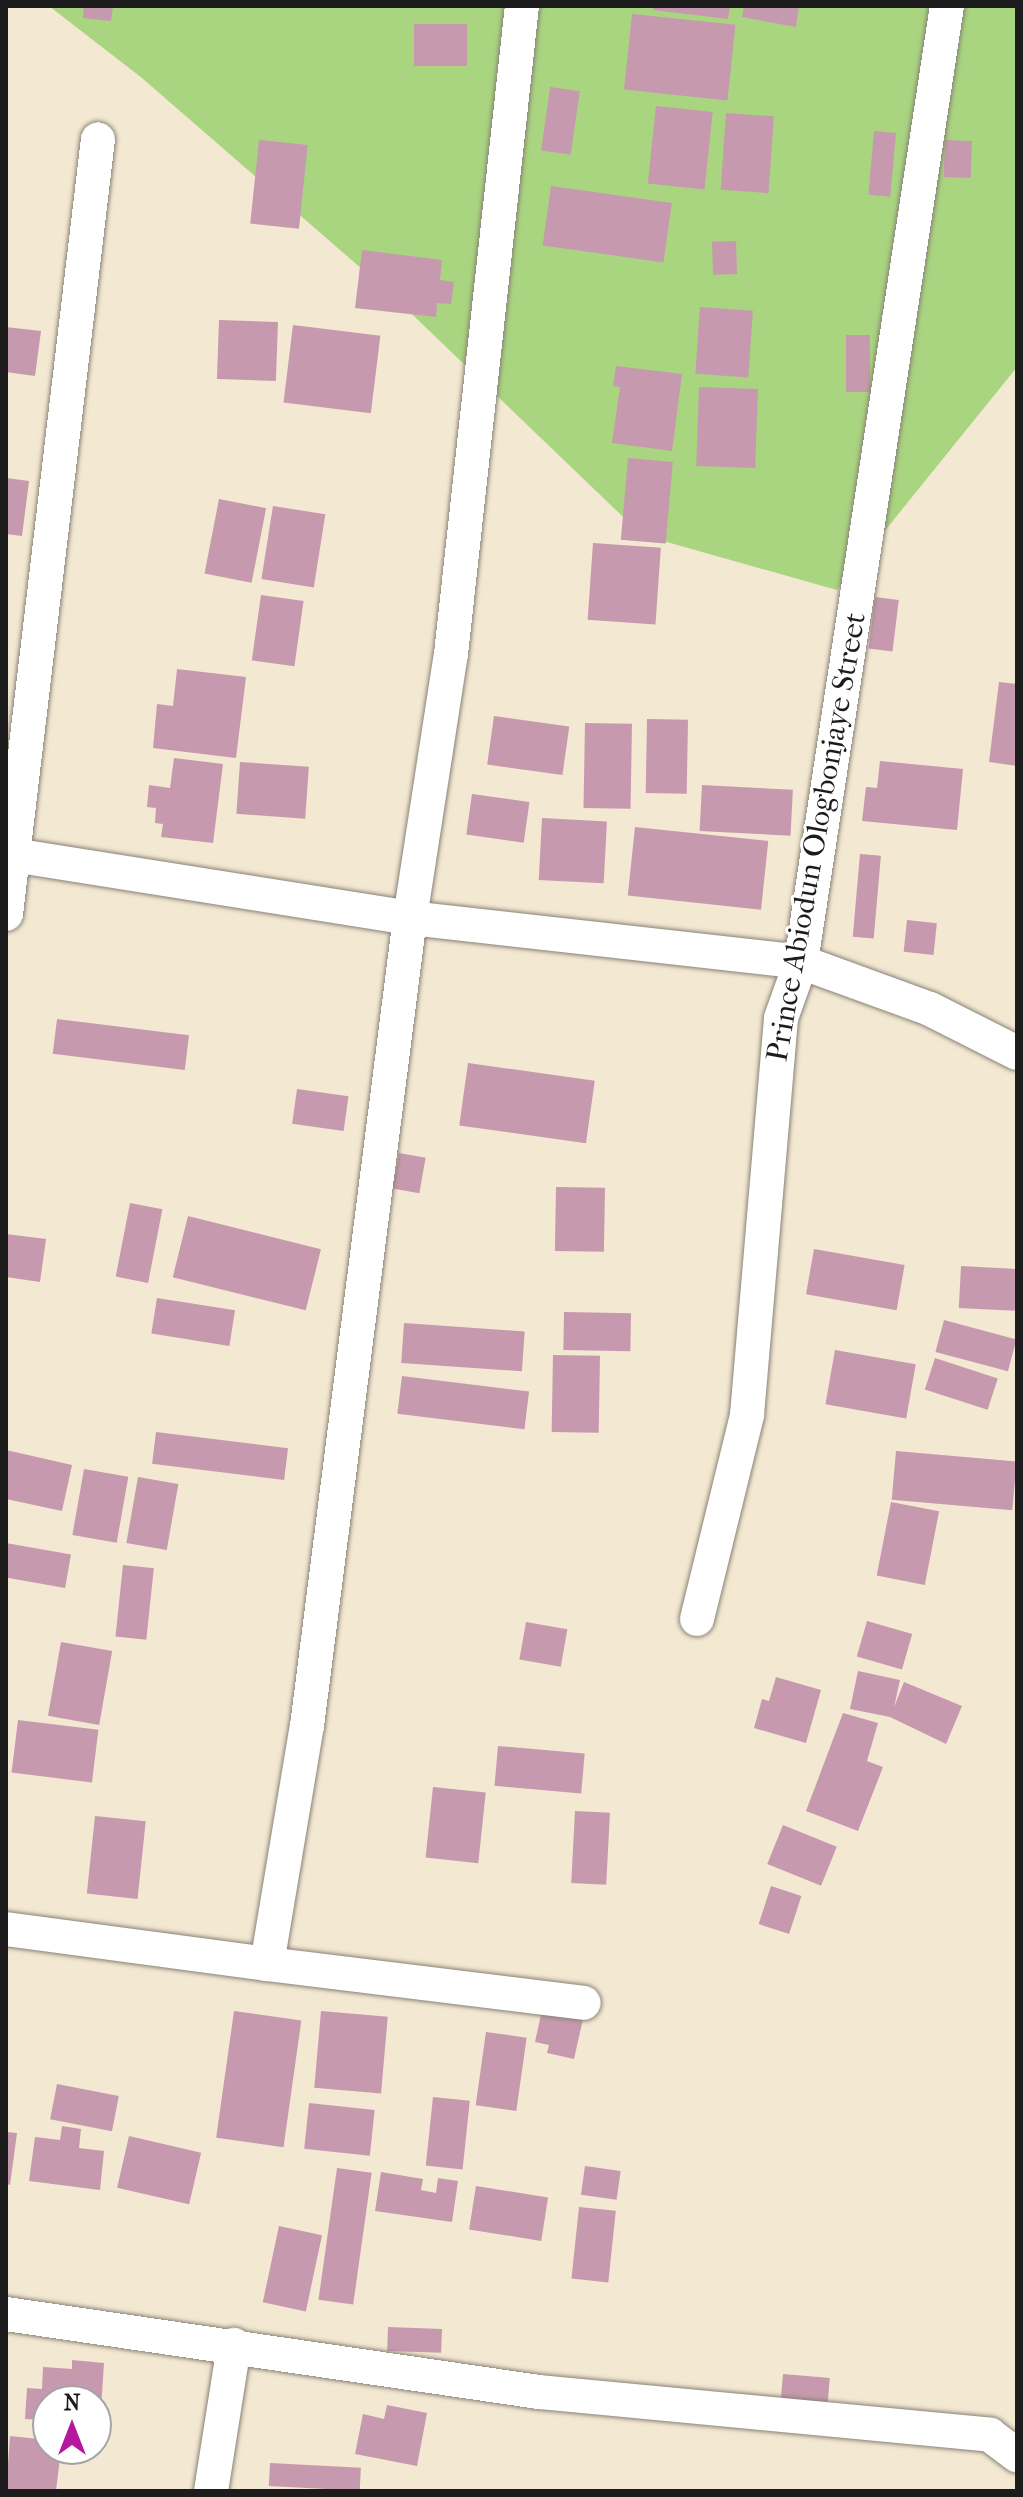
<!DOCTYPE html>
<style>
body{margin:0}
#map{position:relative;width:1023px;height:2497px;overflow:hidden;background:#f3e8d2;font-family:"IM FELL French Canon",serif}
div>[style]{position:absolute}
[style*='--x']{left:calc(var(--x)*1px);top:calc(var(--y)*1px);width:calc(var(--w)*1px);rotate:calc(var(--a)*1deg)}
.green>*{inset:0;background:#a9d480}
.building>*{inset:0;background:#c799ae;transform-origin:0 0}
.roads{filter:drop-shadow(0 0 2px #888277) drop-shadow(0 0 2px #888277)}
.street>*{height:34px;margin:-17px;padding:0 17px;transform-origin:17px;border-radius:17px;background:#fff}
span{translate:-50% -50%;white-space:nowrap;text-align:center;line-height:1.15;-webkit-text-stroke:6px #fff;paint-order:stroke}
.street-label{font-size:30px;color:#1c1c1c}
.frame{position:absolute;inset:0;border:8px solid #1c1c1c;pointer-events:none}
.north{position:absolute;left:32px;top:2385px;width:80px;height:80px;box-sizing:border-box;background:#fff;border:2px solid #a4a4a4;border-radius:50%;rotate:0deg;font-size:22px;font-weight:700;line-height:32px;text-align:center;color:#1c1c1c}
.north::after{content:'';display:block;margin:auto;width:28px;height:36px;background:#b5179e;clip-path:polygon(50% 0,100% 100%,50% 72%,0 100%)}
</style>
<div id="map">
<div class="green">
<i style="clip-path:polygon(49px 6px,1017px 6px,1017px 367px,837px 590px,642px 535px,393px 296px,142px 78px)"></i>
</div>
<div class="building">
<i style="clip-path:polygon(84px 6px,113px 6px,111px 21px,83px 18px)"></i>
<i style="clip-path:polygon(653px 6px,730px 6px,728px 19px,653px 10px)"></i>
<i style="clip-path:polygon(744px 6px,799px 6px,796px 27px,742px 17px)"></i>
<i style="left:632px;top:14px;width:104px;height:76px;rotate:6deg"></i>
<i style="left:467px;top:24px;width:42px;height:53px;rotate:90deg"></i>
<i style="left:550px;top:87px;width:30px;height:64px;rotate:8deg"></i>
<i style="left:656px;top:106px;width:57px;height:78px;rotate:6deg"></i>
<i style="left:726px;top:113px;width:48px;height:77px;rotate:4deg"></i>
<i style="left:874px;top:131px;width:22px;height:64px;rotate:5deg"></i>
<i style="left:259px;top:140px;width:49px;height:84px;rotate:6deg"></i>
<i style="left:945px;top:140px;width:27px;height:37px;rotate:2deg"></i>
<i style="left:551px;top:186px;width:122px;height:60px;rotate:8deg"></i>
<i style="left:736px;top:241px;width:33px;height:24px;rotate:88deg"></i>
<i style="clip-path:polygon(362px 250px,442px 260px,440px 280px,454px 282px,451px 304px,437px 303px,436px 317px,355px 308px)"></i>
<i style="left:700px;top:307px;width:53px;height:67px;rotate:4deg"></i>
<i style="left:219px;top:320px;width:59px;height:59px;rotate:2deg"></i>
<i style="left:293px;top:325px;width:88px;height:78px;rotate:7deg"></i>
<i style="clip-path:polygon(6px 327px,41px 331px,35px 376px,6px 372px)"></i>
<i style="left:846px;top:335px;width:24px;height:57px"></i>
<i style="clip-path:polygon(616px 366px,682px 374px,672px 451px,612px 443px,620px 387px,613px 386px)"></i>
<i style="left:699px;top:387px;width:59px;height:79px;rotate:2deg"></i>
<i style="left:628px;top:458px;width:45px;height:82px;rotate:5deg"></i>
<i style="clip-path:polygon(6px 478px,29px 481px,22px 536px,6px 534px)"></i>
<i style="left:219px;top:499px;width:48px;height:76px;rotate:11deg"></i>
<i style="left:273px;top:506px;width:53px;height:74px;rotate:9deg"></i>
<i style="left:593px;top:543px;width:68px;height:77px;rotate:4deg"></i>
<i style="left:261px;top:595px;width:43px;height:66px;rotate:8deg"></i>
<i style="left:875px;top:597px;width:24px;height:52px;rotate:7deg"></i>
<i style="clip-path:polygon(177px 669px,246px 677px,236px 758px,153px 748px,157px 704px,173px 706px)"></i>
<i style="clip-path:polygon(999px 682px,1017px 684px,1017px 766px,989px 762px)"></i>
<i style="left:494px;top:716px;width:76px;height:49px;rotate:8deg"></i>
<i style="left:647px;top:719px;width:41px;height:74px;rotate:1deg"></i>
<i style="left:585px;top:723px;width:47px;height:85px;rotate:1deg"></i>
<i style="clip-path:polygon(174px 758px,223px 764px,213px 843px,161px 837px,163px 824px,155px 823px,156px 808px,147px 807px,149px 785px,170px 788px)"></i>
<i style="clip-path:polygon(880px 761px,963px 769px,957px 830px,862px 821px,866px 787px,877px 788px)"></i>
<i style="left:240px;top:762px;width:69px;height:52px;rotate:4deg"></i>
<i style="left:702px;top:785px;width:91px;height:46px;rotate:3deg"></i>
<i style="left:472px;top:794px;width:58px;height:41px;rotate:8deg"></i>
<i style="left:542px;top:818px;width:65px;height:62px;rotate:3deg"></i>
<i style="left:635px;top:827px;width:134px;height:69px;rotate:6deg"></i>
<i style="left:860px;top:854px;width:21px;height:83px;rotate:5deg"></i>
<i style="left:907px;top:920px;width:30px;height:32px;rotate:6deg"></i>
<i style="left:57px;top:1019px;width:133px;height:35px;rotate:7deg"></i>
<i style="left:468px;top:1063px;width:128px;height:63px;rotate:8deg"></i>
<i style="left:297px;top:1089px;width:52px;height:35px;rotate:8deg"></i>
<i style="left:399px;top:1153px;width:27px;height:36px;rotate:10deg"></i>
<i style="left:556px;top:1187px;width:49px;height:64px;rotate:1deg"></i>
<i style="left:130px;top:1203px;width:33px;height:75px;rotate:11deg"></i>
<i style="left:188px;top:1216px;width:137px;height:63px;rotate:14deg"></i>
<i style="clip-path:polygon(6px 1234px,46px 1239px,40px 1282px,6px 1277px)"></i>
<i style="left:814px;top:1249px;width:92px;height:46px;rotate:10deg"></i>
<i style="left:961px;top:1266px;width:56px;height:42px;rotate:3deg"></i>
<i style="left:157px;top:1298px;width:79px;height:36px;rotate:9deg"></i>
<i style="left:564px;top:1312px;width:67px;height:38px;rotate:1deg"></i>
<i style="left:944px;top:1320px;width:75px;height:33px;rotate:15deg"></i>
<i style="left:404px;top:1323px;width:121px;height:40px;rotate:4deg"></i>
<i style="left:835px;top:1350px;width:82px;height:55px;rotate:10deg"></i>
<i style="left:553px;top:1355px;width:47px;height:77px;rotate:1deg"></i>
<i style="left:935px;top:1358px;width:66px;height:33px;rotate:18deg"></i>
<i style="left:402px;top:1376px;width:128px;height:38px;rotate:7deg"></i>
<i style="left:156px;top:1432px;width:133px;height:32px;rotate:7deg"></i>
<i style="clip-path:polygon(6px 1450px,72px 1465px,62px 1511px,6px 1499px)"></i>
<i style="left:896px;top:1451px;width:121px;height:49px;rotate:5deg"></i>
<i style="left:84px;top:1469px;width:45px;height:67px;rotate:10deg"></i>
<i style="left:138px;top:1477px;width:41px;height:67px;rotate:10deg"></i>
<i style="left:891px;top:1502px;width:49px;height:75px;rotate:11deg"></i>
<i style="left:6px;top:1543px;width:66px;height:34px;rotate:10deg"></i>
<i style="left:123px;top:1565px;width:31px;height:72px;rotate:6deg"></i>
<i style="left:867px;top:1621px;width:47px;height:37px;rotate:16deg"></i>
<i style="left:526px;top:1622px;width:42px;height:38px;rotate:10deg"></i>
<i style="left:61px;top:1642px;width:52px;height:75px;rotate:10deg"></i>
<i style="clip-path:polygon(858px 1671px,900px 1680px,894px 1707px,904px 1682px,962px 1706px,946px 1744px,890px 1717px,850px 1709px)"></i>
<i style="clip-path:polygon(776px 1677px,821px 1690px,806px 1743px,754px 1728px,762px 1699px,769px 1701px)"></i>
<i style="clip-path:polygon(843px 1713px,878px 1723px,867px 1761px,883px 1767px,858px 1831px,806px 1811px)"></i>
<i style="left:18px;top:1720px;width:81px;height:53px;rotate:7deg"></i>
<i style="left:498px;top:1746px;width:87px;height:40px;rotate:5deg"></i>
<i style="left:433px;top:1787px;width:53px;height:71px;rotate:6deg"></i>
<i style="left:575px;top:1811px;width:35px;height:72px;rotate:3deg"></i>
<i style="left:95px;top:1816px;width:51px;height:78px;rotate:6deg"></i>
<i style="left:783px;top:1825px;width:58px;height:42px;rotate:22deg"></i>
<i style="left:771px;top:1886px;width:32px;height:40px;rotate:18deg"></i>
<i style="clip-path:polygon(542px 2010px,583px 2019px,574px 2059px,547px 2053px,549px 2045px,535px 2042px)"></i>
<i style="left:234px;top:2011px;width:68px;height:128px;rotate:8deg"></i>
<i style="left:321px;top:2011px;width:67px;height:77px;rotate:5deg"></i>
<i style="left:486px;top:2032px;width:41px;height:74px;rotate:8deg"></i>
<i style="left:57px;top:2084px;width:63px;height:36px;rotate:11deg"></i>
<i style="left:433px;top:2097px;width:37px;height:69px;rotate:6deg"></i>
<i style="left:309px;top:2103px;width:66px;height:46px;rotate:6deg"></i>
<i style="clip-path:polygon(62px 2126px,81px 2129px,79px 2148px,104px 2151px,100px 2190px,29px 2181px,35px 2137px,60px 2140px)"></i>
<i style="clip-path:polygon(6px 2132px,17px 2133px,10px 2185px,6px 2184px)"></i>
<i style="left:129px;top:2136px;width:74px;height:53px;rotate:13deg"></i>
<i style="left:585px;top:2166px;width:36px;height:29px;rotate:8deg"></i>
<i style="left:337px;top:2168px;width:35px;height:133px;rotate:8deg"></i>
<i style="clip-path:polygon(381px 2172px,423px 2179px,421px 2190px,436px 2193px,438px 2178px,458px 2181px,452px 2222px,375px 2211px)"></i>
<i style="left:476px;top:2186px;width:73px;height:44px;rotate:9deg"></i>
<i style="left:579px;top:2207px;width:37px;height:72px;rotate:6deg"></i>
<i style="left:279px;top:2226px;width:44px;height:78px;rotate:12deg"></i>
<i style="left:388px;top:2327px;width:54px;height:24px;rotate:2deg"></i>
<i style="clip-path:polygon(72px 2360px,104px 2363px,100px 2424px,96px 2424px,96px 2401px,48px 2401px,48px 2420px,25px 2419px,27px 2388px,42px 2389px,43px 2367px,72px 2369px)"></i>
<i style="left:783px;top:2374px;width:47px;height:28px;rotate:5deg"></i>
<i style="clip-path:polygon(387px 2405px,427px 2413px,417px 2466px,355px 2454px,363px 2414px,384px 2419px)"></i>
<i style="clip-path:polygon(10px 2436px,48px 2440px,48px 2449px,61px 2449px,56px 2491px,6px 2491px)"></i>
<i style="left:270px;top:2463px;width:91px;height:23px;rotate:3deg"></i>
</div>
<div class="roads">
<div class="street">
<i style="--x:6;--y:854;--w:409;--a:9"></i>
<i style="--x:410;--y:918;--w:393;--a:6.4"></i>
<i style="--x:801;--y:962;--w:137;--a:20"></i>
<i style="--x:930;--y:1009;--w:97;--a:26.8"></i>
<i style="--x:6;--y:914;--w:780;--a:-83.23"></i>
<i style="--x:697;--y:1619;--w:210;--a:-76.2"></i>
<i style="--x:747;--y:1415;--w:398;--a:-85.1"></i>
<i style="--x:781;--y:1018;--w:59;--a:-70.3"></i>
<i style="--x:801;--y:962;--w:967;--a:-81.32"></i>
<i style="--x:6;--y:1929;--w:263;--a:7.6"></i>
<i style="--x:267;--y:1964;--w:241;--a:-80.5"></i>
<i style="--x:307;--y:1726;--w:815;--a:-82.74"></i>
<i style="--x:410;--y:918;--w:267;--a:-81.2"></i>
<i style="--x:451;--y:654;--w:652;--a:-83.75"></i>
<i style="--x:267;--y:1964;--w:319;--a:7"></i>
<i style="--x:6;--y:2314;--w:539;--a:8.33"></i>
<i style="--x:539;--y:2392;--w:453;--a:5.4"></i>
<i style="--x:990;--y:2435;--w:34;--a:37"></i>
<i style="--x:211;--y:2491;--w:148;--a:-81"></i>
</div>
</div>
<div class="street-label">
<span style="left:817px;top:837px;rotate:-80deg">Prince Abiodun Ologbonjaye Street</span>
</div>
<div class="frame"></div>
<div class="north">N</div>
</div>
